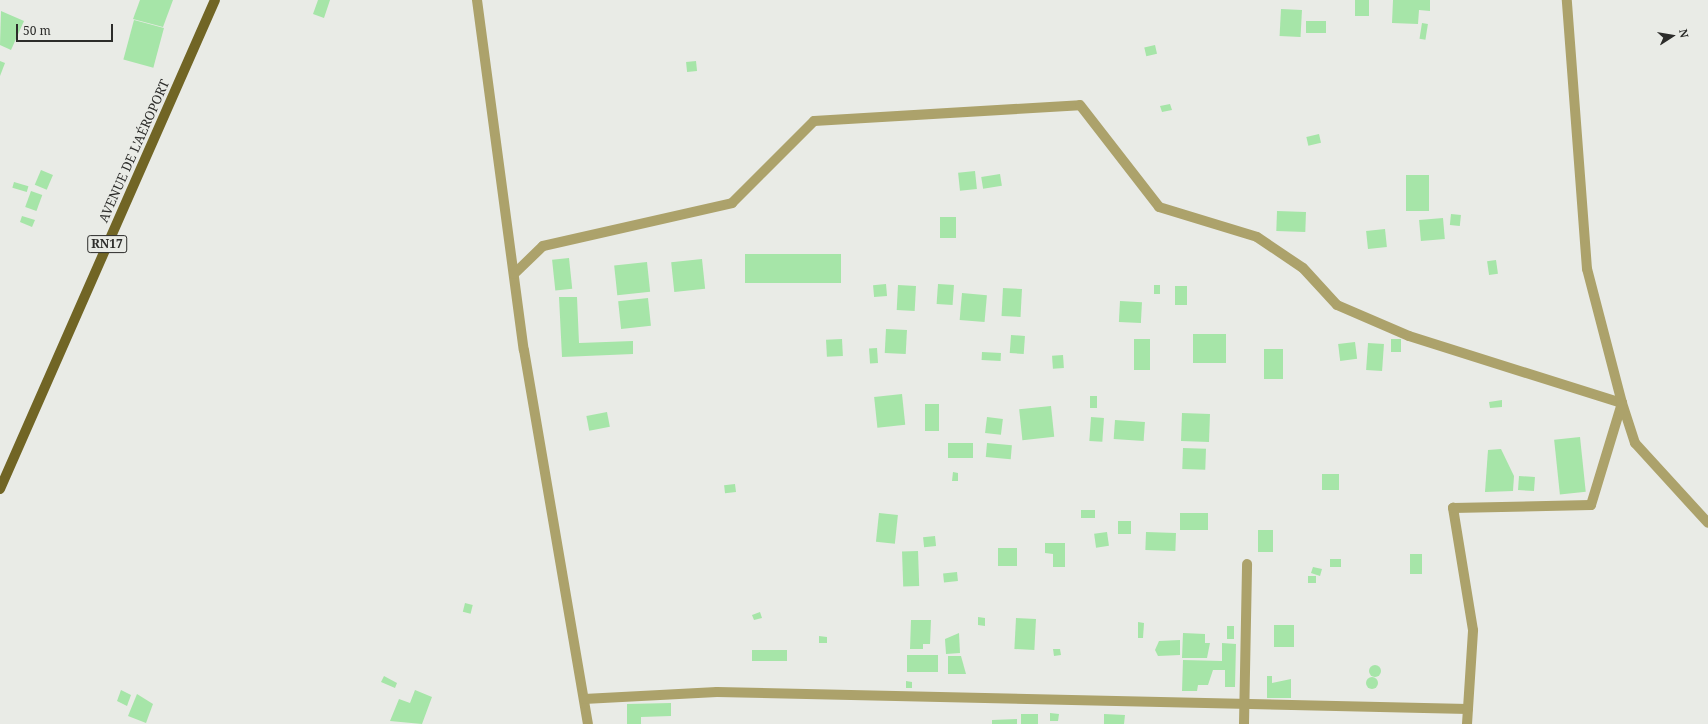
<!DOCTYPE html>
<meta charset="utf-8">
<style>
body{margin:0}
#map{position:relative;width:1708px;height:724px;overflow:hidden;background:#e9ebe6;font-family:"Noto Serif",serif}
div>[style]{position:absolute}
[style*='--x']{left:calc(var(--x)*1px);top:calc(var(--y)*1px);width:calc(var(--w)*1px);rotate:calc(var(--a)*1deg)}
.building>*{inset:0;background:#a6e5a8;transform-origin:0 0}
.round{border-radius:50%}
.minor>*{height:10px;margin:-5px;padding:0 5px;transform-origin:5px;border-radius:5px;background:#aca26b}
.major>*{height:10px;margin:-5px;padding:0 5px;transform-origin:5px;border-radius:5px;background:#716525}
span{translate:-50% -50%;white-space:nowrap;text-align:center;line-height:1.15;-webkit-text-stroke:3px #e9ebe6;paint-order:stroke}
.shield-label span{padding:1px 3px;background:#e9ebe6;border:1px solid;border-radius:3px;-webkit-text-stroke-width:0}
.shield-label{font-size:12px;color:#2c2c2a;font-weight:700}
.street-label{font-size:13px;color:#2c2c2a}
.north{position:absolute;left:1652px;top:16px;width:40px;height:40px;-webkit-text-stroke:3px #e9ebe6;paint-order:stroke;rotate:78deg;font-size:11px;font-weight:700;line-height:16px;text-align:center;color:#2c2c2a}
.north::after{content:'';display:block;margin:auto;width:14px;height:18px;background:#2c2c2a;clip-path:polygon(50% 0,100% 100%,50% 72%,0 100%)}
.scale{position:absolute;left:16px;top:24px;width:97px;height:18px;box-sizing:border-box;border:2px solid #2c2c2a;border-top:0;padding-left:5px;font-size:12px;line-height:14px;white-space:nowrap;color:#2c2c2a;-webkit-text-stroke:3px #e9ebe6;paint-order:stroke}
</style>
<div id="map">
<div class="building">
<i style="clip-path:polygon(140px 0,173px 0,163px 27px,133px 19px)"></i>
<i style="clip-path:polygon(318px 0,330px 0,324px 18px,313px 14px)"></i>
<i style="left:1355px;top:0;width:14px;height:16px"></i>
<i style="clip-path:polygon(1393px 0,1430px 0,1430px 11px,1419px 10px,1418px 24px,1392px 23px)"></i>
<i style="left:1281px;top:9px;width:21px;height:27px;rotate:3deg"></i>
<i style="clip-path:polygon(1px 11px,24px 21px,11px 50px,0 45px)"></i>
<i style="left:134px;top:20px;width:31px;height:41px;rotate:15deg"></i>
<i style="left:1306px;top:21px;width:20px;height:12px"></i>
<i style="left:1422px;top:23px;width:6px;height:16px;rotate:9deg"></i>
<i style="left:1155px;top:45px;width:9px;height:11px;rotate:77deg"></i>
<i style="clip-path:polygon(0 61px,5px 63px,0 76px)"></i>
<i style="left:696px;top:61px;width:10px;height:10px;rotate:84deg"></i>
<i style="clip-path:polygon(1170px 104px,1172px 110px,1162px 112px,1160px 106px)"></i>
<i style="left:1319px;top:134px;width:9px;height:13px;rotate:77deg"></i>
<i style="left:41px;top:170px;width:13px;height:16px;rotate:23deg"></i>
<i style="left:975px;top:171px;width:18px;height:17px;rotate:84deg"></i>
<i style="left:1000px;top:174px;width:12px;height:19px;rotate:81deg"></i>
<i style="left:1406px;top:175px;width:23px;height:36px"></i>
<i style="left:14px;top:182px;width:15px;height:6px;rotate:16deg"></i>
<i style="left:31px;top:191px;width:12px;height:17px;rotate:20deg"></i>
<i style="left:1277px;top:211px;width:29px;height:20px;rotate:2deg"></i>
<i style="left:1451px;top:214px;width:10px;height:11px;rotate:6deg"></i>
<i style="clip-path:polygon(22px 216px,35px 220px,32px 227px,20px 222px)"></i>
<i style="left:940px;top:217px;width:16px;height:21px"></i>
<i style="left:1443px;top:218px;width:21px;height:24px;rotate:85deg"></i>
<i style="left:1385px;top:229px;width:18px;height:19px;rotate:84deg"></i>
<i style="left:745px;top:254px;width:96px;height:29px"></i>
<i style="left:569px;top:258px;width:31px;height:17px;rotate:84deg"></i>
<i style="left:702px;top:259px;width:30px;height:31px;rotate:84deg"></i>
<i style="left:1496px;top:260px;width:14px;height:9px;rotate:82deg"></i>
<i style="left:647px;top:262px;width:30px;height:33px;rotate:84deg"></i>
<i style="left:886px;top:284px;width:12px;height:13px;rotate:85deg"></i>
<i style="left:938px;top:284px;width:16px;height:20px;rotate:4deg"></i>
<i style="left:898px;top:285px;width:18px;height:25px;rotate:3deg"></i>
<i style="left:1154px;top:285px;width:6px;height:9px"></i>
<i style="left:1175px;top:286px;width:12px;height:19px"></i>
<i style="left:1003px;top:288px;width:19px;height:28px;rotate:3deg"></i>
<i style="left:962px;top:293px;width:25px;height:27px;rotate:5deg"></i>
<i style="clip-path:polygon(559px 297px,577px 297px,579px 343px,633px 341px,633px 354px,562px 357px)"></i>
<i style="left:648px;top:298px;width:28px;height:30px;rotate:84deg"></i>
<i style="left:1120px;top:301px;width:22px;height:21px;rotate:3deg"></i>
<i style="left:886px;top:329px;width:21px;height:24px;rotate:3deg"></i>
<i style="left:1193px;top:334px;width:33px;height:29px"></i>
<i style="left:1011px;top:335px;width:14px;height:18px;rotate:4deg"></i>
<i style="left:842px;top:339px;width:17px;height:16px;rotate:87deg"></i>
<i style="left:1134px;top:339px;width:16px;height:31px"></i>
<i style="left:1391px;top:339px;width:10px;height:13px"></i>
<i style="left:1355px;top:342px;width:17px;height:17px;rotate:83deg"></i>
<i style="left:1368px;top:343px;width:16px;height:27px;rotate:4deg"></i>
<i style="left:877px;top:348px;width:15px;height:8px;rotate:86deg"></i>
<i style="left:1264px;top:349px;width:19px;height:30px"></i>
<i style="left:982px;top:352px;width:19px;height:8px;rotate:3deg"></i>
<i style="left:1063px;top:355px;width:13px;height:11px;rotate:86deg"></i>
<i style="left:902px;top:394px;width:31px;height:28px;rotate:84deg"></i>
<i style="left:1090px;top:396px;width:7px;height:12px"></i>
<i style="clip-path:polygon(1502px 400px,1502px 407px,1490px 408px,1489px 402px)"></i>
<i style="left:925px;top:404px;width:14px;height:27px"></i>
<i style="left:1051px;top:406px;width:31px;height:32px;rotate:84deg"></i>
<i style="left:607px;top:412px;width:15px;height:21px;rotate:79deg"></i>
<i style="left:1182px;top:413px;width:28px;height:28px;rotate:2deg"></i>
<i style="left:987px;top:417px;width:16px;height:16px;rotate:7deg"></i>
<i style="left:1091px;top:417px;width:13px;height:24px;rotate:4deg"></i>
<i style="left:1115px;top:420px;width:30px;height:19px;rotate:4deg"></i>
<i style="left:1580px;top:437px;width:55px;height:26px;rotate:84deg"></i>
<i style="left:948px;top:443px;width:25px;height:15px"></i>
<i style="left:987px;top:443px;width:25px;height:14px;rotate:5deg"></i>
<i style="left:1183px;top:448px;width:23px;height:21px;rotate:2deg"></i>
<i style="clip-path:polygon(1501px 449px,1514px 476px,1513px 491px,1485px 492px,1488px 450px)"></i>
<i style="clip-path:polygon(953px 472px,958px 473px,958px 481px,952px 481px)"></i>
<i style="left:1322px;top:474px;width:17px;height:16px"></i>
<i style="left:1519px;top:476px;width:16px;height:14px;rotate:4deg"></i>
<i style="left:735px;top:484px;width:8px;height:11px;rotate:83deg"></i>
<i style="left:1081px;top:510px;width:14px;height:8px"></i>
<i style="left:879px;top:513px;width:19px;height:29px;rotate:6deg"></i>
<i style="left:1180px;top:513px;width:28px;height:17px"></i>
<i style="left:1118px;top:521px;width:13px;height:13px"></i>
<i style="left:1258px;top:530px;width:15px;height:22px"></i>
<i style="left:1107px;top:532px;width:14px;height:13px;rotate:82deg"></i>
<i style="left:1146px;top:532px;width:30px;height:18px;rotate:2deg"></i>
<i style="left:935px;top:536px;width:10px;height:12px;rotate:84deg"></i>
<i style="clip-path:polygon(1045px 543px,1065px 543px,1065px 567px,1053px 567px,1053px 554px,1045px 553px)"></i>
<i style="left:998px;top:548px;width:19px;height:18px"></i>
<i style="left:918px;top:551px;width:35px;height:16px;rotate:88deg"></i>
<i style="left:1410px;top:554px;width:12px;height:20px"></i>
<i style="left:1330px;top:559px;width:11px;height:8px"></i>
<i style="clip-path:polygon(1313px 567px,1322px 569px,1320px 576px,1311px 573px)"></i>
<i style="left:957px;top:572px;width:9px;height:14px;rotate:84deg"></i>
<i style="left:1308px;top:576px;width:8px;height:7px"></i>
<i style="left:465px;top:603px;width:8px;height:9px;rotate:14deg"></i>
<i style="clip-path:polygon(760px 612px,762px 618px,754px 620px,752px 615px)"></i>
<i style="clip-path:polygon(978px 617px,985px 618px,985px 626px,978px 625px)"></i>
<i style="left:1016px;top:618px;width:20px;height:31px;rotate:3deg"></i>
<i style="clip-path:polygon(911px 620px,931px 620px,930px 644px,923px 644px,923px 649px,910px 649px)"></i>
<i style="clip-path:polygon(1138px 622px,1144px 623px,1143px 638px,1138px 638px)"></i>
<i style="left:1274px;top:625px;width:20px;height:22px"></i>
<i style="left:1227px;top:626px;width:7px;height:13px"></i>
<i style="clip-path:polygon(959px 633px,960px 653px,946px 654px,945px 639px)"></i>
<i style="clip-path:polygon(1183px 633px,1205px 634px,1205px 643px,1210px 643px,1207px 658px,1182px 658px)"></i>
<i style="clip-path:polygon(819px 636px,827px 637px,827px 643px,819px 643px)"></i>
<i style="clip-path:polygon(1180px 640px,1180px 655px,1158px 656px,1155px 650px,1159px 641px)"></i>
<i style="clip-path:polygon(1222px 643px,1236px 644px,1235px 687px,1225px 687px,1225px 670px,1213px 670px,1208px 685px,1198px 685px,1197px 691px,1182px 691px,1183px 660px,1222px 661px)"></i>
<i style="clip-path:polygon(1053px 649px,1060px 649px,1061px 655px,1054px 656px)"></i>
<i style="left:752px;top:650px;width:35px;height:11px"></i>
<i style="left:938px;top:655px;width:17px;height:31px;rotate:90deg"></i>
<i style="clip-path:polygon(948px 656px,961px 656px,966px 674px,948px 674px)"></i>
<i class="round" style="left:1369px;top:665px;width:12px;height:12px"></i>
<i style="clip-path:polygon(384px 676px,397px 683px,395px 688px,381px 682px)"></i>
<i style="clip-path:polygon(1267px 676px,1272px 676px,1272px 683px,1291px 679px,1291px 698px,1267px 698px)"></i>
<i class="round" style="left:1366px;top:677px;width:12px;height:12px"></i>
<i style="clip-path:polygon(906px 681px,912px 682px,912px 688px,906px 688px)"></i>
<i style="clip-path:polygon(121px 690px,131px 695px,127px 706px,117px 701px)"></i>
<i style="clip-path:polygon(415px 690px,432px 697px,422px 724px,390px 721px,399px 699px,410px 703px)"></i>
<i style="clip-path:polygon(137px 694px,153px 704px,146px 723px,128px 716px)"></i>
<i style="clip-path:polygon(671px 703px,671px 716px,641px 717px,641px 724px,627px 724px,627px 704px)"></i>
<i style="clip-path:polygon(1050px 713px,1059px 714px,1058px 721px,1050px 721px)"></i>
<i style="left:1021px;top:714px;width:17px;height:10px"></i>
<i style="clip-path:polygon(1104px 714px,1125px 715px,1124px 724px,1104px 724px)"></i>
<i style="clip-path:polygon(1017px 719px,1017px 724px,992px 724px,992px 720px)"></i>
</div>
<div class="minor">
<i style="--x:477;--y:0;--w:353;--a:82.4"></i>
<i style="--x:524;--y:350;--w:379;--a:80.3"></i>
<i style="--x:514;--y:274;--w:40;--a:-44"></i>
<i style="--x:543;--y:246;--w:194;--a:-12.8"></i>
<i style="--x:732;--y:203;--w:116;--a:-45"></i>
<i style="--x:814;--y:121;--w:266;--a:-3.4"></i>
<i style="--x:1080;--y:105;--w:129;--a:52.2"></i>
<i style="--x:1159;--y:207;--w:102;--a:17"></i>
<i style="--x:1257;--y:237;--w:55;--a:34"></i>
<i style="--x:1303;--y:268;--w:50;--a:47.4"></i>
<i style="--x:1337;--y:305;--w:78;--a:23.3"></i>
<i style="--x:1409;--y:336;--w:223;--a:17.5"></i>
<i style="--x:1622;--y:403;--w:42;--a:72"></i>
<i style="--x:1635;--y:443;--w:108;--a:47.6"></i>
<i style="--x:584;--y:699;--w:133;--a:-3"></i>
<i style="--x:717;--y:692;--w:751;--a:1.3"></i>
<i style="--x:1244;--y:724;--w:160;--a:-88.9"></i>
<i style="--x:1467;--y:724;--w:94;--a:-86.3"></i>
<i style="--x:1473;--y:630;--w:124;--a:-99.3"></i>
<i style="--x:1453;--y:508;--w:138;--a:-1.2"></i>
<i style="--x:1591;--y:505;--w:107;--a:-73.1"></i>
<i style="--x:1622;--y:403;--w:138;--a:-104.6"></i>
<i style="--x:1587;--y:269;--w:270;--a:-94.3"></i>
</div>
<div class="major">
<i style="--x:0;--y:489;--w:534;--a:-66.27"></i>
</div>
<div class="shield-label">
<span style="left:107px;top:244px">RN17</span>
</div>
<div class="street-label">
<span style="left:134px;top:151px;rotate:-66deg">AVENUE DE L'AÉROPORT</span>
</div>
<div class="north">N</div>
<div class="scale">50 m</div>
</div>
